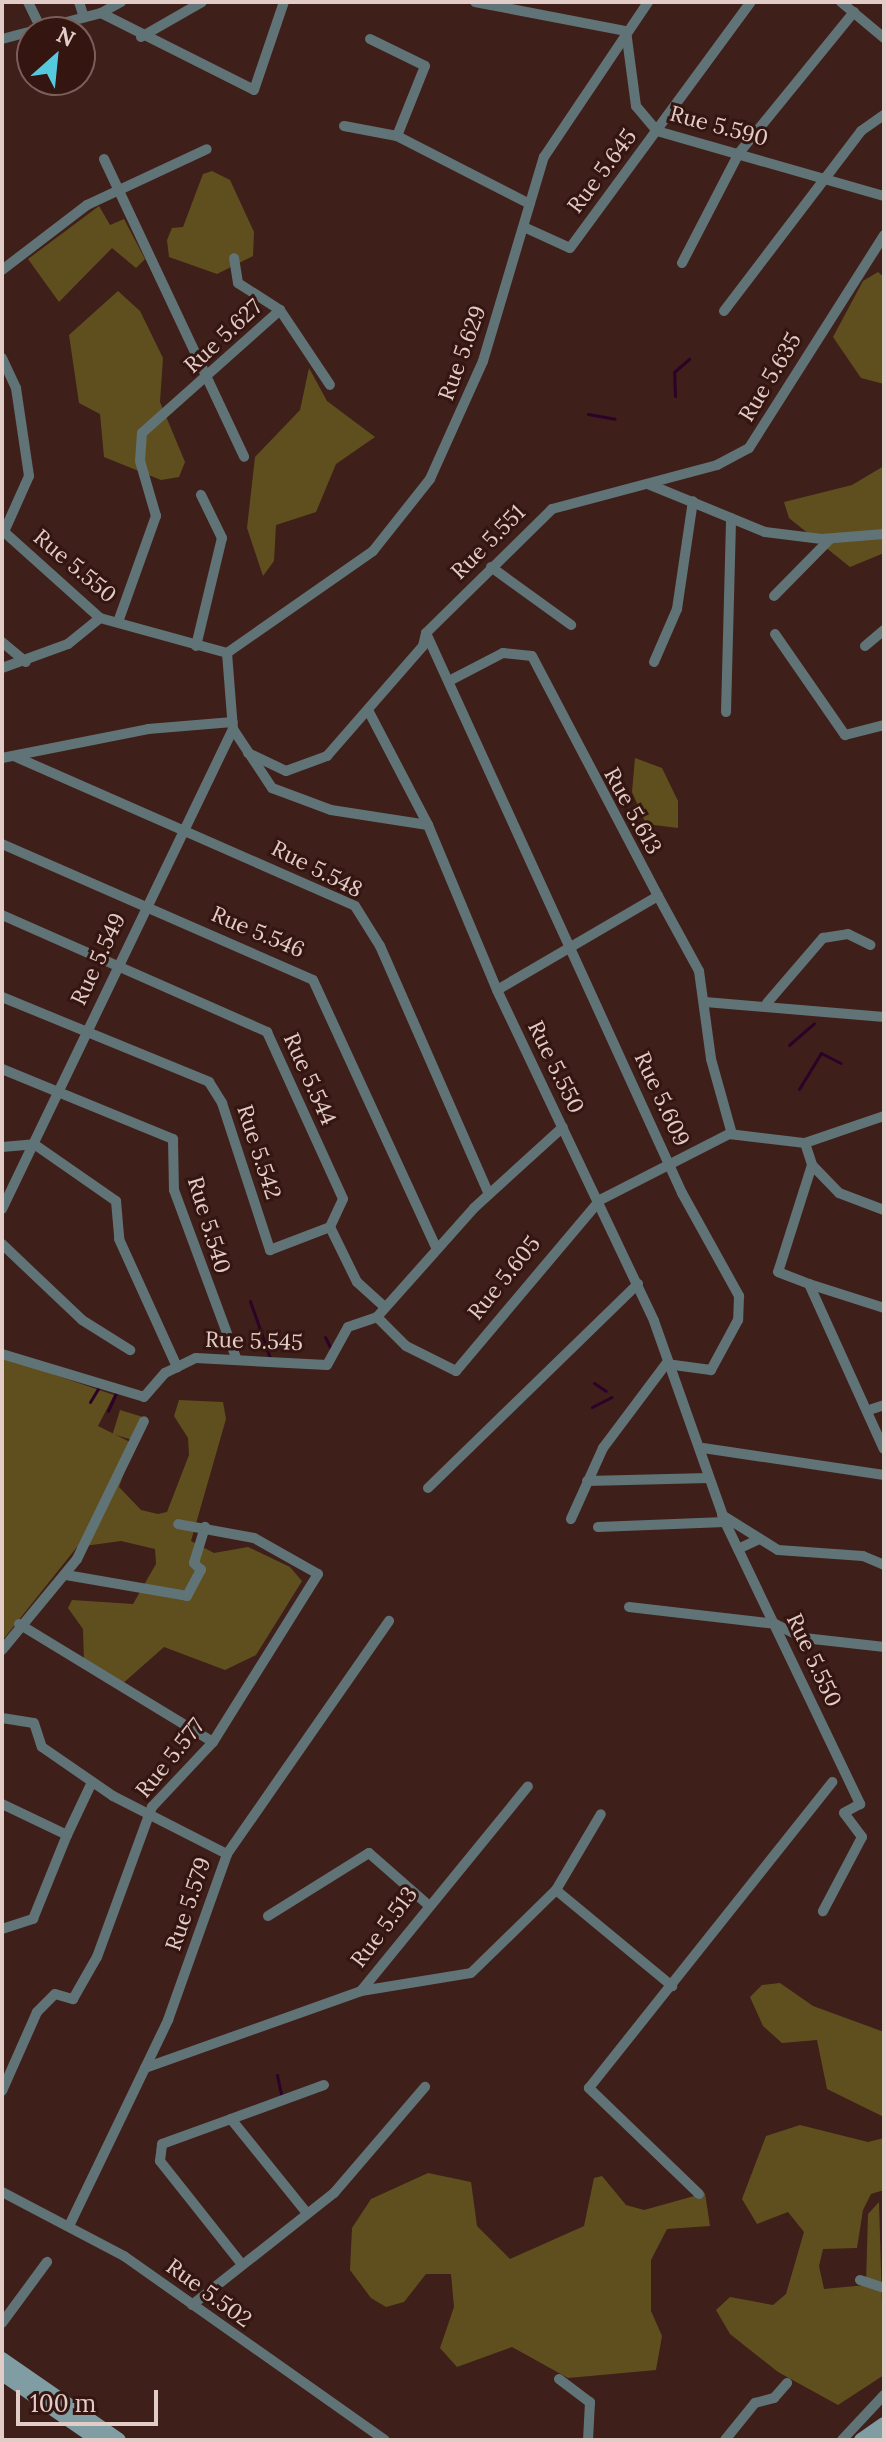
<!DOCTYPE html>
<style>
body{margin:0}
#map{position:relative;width:886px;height:2442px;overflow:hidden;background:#3f1f19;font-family:Lora,serif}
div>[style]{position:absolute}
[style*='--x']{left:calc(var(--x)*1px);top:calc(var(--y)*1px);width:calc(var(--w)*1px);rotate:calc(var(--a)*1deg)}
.green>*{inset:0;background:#5f4f1f;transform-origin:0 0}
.stream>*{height:3px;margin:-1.5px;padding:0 1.5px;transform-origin:1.5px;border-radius:1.5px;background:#2b0328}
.street>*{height:10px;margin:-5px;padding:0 5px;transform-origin:5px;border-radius:5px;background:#607377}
.secondary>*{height:14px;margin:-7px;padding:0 7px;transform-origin:7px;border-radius:7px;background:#7f9da3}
span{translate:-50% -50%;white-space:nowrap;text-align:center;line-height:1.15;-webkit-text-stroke:6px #341510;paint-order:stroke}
.street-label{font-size:22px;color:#e2ccc8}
.frame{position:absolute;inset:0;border:4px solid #e2ccc8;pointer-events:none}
.north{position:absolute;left:16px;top:16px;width:80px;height:80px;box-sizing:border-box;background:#341510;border:2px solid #7a5e5a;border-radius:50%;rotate:27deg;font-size:22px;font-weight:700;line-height:32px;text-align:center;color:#e2ccc8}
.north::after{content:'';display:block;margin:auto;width:28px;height:36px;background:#55cadf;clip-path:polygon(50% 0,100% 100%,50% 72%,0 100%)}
.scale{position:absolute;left:16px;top:2390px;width:142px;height:36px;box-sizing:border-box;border:4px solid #e2ccc8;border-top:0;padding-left:10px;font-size:24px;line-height:28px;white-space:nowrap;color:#e2ccc8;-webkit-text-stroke:6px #341510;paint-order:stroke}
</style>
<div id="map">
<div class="green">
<i style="clip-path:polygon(212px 171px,230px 180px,254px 232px,253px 256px,217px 274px,169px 257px,167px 240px,172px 228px,183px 227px,203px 174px)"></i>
<i style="clip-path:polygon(99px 206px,110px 225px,124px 219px,145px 259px,136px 268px,112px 248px,59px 302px,28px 259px)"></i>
<i style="clip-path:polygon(878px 272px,884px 277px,884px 384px,861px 378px,833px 337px,863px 281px)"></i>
<i style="clip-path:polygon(118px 291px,140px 311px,163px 358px,160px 402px,185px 462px,179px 477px,161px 480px,104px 457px,100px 414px,79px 403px,69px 335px)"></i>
<i style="clip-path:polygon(309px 368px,327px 401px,375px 437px,336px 464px,316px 512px,276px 525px,274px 561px,263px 576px,247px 528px,255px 457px,300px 410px)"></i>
<i style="clip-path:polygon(884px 466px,884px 553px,850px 567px,789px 518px,784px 502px,852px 485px)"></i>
<i style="clip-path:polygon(635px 758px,662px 768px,678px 801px,678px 828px,646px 824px,632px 792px)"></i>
<i style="clip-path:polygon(2px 1357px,114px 1395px,98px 1426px,134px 1444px,119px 1487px,141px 1510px,158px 1514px,167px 1512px,189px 1455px,188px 1438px,174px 1416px,179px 1400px,223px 1402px,226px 1419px,191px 1541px,214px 1553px,248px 1547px,290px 1567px,302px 1581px,256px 1655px,225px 1670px,164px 1647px,121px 1685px,84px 1663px,83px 1629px,68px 1608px,72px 1600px,133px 1604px,156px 1564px,155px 1549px,121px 1541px,77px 1547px,2px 1641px)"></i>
<i style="left:120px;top:1410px;width:24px;height:25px;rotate:17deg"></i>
<i style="clip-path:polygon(780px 1983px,813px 2006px,884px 2032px,884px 2117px,827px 2089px,817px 2040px,782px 2043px,763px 2026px,750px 1997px,762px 1985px)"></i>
<i style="clip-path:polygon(800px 2125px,868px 2142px,884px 2138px,884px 2190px,871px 2194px,863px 2210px,857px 2248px,823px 2249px,819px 2266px,824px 2289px,866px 2285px,868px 2214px,879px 2202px,884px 2375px,838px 2405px,778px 2372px,730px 2334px,716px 2310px,730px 2297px,773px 2305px,786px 2294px,804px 2232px,788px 2212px,757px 2224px,742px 2199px,766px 2136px)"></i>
<i style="clip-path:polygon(428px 2173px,471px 2182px,477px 2226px,510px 2259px,584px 2226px,594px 2178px,602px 2176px,626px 2205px,644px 2210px,705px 2193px,710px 2226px,667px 2229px,651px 2260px,651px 2311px,662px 2336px,656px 2370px,568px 2378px,512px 2347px,457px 2367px,440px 2348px,454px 2307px,451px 2274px,426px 2274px,404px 2302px,386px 2307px,371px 2298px,350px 2270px,352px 2228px,371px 2199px)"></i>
</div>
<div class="stream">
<i style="--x:675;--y:396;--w:24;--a:-92"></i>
<i style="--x:674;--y:372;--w:20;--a:-41"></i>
<i style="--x:588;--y:414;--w:27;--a:10"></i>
<i style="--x:789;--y:1045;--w:33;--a:-41"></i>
<i style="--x:799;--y:1089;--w:42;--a:-58.6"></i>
<i style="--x:821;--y:1053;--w:22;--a:27"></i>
<i style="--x:250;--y:1301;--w:64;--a:70.7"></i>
<i style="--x:325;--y:1337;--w:13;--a:63"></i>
<i style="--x:594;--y:1383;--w:14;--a:34"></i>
<i style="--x:90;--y:1402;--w:17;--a:-59"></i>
<i style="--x:592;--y:1407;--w:22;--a:-27"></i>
<i style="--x:108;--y:1411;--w:20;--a:-66"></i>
<i style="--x:277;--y:2075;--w:25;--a:78"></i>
</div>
<div class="street">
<i style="--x:28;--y:2;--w:25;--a:64"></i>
<i style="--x:79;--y:2;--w:16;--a:72"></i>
<i style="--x:475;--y:2;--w:154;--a:10.9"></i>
<i style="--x:626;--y:31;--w:76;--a:82.4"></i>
<i style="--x:636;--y:106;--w:33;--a:50"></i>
<i style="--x:657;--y:131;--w:236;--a:16"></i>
<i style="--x:841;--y:2;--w:56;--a:39.9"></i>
<i style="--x:101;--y:13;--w:23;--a:-29"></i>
<i style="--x:141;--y:37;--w:70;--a:-29.8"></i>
<i style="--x:2;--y:39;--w:102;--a:-14.7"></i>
<i style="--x:101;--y:13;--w:171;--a:26.7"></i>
<i style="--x:254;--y:90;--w:93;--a:-71.2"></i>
<i style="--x:370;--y:39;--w:61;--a:26.1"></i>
<i style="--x:425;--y:66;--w:75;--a:111.8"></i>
<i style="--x:397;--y:136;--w:149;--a:27.1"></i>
<i style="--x:344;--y:126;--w:54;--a:10.7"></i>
<i style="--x:104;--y:159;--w:329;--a:64.8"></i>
<i style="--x:526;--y:228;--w:48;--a:24.4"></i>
<i style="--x:570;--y:248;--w:305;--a:-53.7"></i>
<i style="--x:682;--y:263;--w:124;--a:-62.6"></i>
<i style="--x:739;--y:153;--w:182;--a:-50.8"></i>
<i style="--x:2;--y:270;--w:107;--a:-37.4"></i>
<i style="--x:87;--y:205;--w:132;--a:-25"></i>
<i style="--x:280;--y:310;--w:90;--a:56.3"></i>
<i style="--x:724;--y:311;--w:226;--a:-52.7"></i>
<i style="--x:861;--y:131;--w:28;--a:-35"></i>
<i style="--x:2;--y:358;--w:33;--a:65"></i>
<i style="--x:16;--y:388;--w:89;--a:81.6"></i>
<i style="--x:29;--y:476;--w:61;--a:114.1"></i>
<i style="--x:648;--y:484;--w:126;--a:22.3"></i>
<i style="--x:765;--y:532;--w:57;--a:7"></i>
<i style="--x:822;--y:539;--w:62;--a:-4.6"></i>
<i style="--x:2;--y:530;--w:132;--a:41.9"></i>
<i style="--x:100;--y:618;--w:132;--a:15.4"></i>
<i style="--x:227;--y:653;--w:76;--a:85.5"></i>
<i style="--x:233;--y:729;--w:71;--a:56.5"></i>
<i style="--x:272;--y:788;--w:63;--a:20.4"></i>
<i style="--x:331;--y:810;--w:98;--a:8.8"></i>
<i style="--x:428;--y:825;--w:179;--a:67.3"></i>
<i style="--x:497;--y:990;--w:366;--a:64.6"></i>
<i style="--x:654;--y:1321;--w:213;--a:70.5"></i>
<i style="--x:725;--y:1522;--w:313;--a:64.4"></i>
<i style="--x:860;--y:1804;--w:18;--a:151"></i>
<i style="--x:844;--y:1813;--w:30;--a:53"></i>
<i style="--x:862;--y:1837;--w:84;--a:117.8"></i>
<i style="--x:491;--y:567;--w:99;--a:35.9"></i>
<i style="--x:774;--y:596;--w:80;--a:-45.5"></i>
<i style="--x:118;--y:622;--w:113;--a:-70.3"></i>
<i style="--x:156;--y:516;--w:57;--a:-106.2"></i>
<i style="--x:140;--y:461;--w:28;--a:-86"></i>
<i style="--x:142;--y:433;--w:185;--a:-41.7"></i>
<i style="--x:280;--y:310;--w:50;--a:-147.3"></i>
<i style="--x:238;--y:283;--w:25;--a:-99"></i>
<i style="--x:426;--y:633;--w:616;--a:65.43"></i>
<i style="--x:682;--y:1193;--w:118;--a:61"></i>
<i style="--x:739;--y:1296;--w:24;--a:92"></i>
<i style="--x:738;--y:1320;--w:57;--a:118.4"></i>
<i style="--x:711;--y:1370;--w:45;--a:-172.4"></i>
<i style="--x:666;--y:1364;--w:105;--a:126.9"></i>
<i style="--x:603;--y:1448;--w:78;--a:114.3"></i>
<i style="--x:775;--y:634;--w:123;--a:55.3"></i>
<i style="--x:845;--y:735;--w:40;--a:-14.4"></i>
<i style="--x:2;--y:642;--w:31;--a:40"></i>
<i style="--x:196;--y:646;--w:111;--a:-76.5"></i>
<i style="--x:222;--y:538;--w:48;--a:-116"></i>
<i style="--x:865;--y:646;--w:25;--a:-40"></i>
<i style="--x:227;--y:653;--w:178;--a:-34.9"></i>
<i style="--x:373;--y:551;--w:92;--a:-51.6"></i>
<i style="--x:430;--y:479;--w:129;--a:-65.8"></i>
<i style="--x:483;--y:361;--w:213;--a:-73.4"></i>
<i style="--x:544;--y:157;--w:187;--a:-56.1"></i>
<i style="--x:654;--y:662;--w:58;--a:-66.5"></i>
<i style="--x:677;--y:609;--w:109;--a:-81.6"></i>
<i style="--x:2;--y:668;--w:70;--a:-20"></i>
<i style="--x:68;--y:644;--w:41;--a:-39.1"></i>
<i style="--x:449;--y:681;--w:61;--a:-27.4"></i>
<i style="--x:503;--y:653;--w:29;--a:6"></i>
<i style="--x:532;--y:656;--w:271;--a:62.3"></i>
<i style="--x:658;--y:896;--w:186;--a:149.7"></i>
<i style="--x:368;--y:710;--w:130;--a:62.4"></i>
<i style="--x:726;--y:712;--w:194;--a:-88.5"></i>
<i style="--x:248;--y:753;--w:42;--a:25.3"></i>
<i style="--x:286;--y:771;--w:44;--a:-20.1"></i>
<i style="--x:327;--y:756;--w:146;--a:-48.9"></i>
<i style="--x:423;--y:646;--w:13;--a:-77"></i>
<i style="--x:426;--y:633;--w:177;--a:-44.5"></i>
<i style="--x:552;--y:509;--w:171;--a:-14.9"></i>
<i style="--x:717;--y:465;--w:36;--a:-28"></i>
<i style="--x:749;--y:448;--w:252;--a:-57.6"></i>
<i style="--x:16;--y:757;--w:370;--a:23.7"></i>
<i style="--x:355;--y:906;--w:47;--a:58"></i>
<i style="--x:380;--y:946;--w:271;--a:66.3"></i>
<i style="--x:2;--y:758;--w:149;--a:-11.2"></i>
<i style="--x:148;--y:729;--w:85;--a:-4.7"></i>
<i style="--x:2;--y:844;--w:339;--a:23.6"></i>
<i style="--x:313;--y:980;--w:296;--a:65.3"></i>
<i style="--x:658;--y:896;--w:85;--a:61.3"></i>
<i style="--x:699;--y:971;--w:89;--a:82.2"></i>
<i style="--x:711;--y:1059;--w:78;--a:74.4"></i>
<i style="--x:2;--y:915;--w:290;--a:23.8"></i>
<i style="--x:267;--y:1032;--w:183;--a:65.5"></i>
<i style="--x:343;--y:1199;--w:31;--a:115"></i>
<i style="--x:330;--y:1227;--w:61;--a:63.9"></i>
<i style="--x:357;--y:1282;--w:38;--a:42"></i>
<i style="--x:2;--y:997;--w:224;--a:22.3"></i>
<i style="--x:209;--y:1082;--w:25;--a:58"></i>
<i style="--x:222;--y:1103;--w:155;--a:71.9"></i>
<i style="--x:270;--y:1250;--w:64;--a:-21"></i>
<i style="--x:705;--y:1002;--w:180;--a:4.8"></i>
<i style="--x:767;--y:1003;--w:86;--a:-49.3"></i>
<i style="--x:823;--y:938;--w:25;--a:-9"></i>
<i style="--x:848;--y:934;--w:25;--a:26"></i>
<i style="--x:2;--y:1069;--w:185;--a:22.3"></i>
<i style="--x:173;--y:1139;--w:51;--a:88.9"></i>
<i style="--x:174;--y:1190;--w:179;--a:69.7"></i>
<i style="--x:805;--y:1143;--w:83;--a:-18.9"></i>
<i style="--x:2;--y:1147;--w:32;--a:-5"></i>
<i style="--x:34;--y:1144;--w:100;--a:34.8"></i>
<i style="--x:116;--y:1201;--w:38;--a:85"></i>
<i style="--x:119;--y:1239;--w:141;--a:65.6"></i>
<i style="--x:812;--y:1165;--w:39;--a:46"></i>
<i style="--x:839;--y:1193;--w:48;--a:20.7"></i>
<i style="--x:2;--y:1209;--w:533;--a:-64.3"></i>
<i style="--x:2;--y:1244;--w:110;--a:43.5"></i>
<i style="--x:82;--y:1320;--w:57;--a:32"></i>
<i style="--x:809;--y:1284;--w:79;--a:17.7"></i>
<i style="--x:377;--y:1317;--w:41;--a:45"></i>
<i style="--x:406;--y:1346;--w:56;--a:26.6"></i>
<i style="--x:456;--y:1371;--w:224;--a:-49.9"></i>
<i style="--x:600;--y:1200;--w:145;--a:-27.1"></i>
<i style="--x:729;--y:1134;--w:77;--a:6.8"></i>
<i style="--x:805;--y:1143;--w:23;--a:72"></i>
<i style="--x:812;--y:1165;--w:112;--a:107.6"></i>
<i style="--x:778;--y:1272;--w:33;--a:21"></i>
<i style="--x:809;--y:1284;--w:181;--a:65.6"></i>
<i style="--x:2;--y:1354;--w:148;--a:16.8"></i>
<i style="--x:144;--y:1397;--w:32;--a:-49"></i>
<i style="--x:165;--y:1373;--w:34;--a:-26"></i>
<i style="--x:196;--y:1358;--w:131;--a:3.1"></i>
<i style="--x:327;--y:1365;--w:43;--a:-61.1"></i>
<i style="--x:348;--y:1327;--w:31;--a:-19"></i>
<i style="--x:377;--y:1317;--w:146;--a:-48.3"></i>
<i style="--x:474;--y:1208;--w:120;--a:-42.3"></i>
<i style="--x:872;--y:1409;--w:13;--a:-18"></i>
<i style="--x:703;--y:1448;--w:183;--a:8.5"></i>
<i style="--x:587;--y:1481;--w:122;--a:-1.4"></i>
<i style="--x:428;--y:1488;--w:293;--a:-44.2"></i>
<i style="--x:722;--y:1515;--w:66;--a:32"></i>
<i style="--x:778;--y:1550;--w:85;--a:4"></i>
<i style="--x:863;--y:1556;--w:23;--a:23"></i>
<i style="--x:598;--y:1527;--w:127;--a:-2.3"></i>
<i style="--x:738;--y:1549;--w:23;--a:-25"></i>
<i style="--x:66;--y:1575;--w:123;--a:9.8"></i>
<i style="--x:187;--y:1596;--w:30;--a:-62"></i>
<i style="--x:201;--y:1570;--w:10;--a:-135"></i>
<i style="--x:194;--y:1563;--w:38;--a:-73"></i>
<i style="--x:629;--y:1607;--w:147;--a:6.6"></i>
<i style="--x:775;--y:1624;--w:32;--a:26"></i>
<i style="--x:804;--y:1638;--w:81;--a:6.4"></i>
<i style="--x:19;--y:1624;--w:227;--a:31.3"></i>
<i style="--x:2;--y:1650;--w:118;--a:-50.5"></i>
<i style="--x:77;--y:1559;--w:153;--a:-64.1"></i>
<i style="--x:2;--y:1718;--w:32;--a:9"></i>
<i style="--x:34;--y:1723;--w:25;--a:72"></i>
<i style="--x:42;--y:1747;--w:86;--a:34.6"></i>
<i style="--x:113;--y:1796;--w:128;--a:27"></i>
<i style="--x:2;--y:1804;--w:72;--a:25.5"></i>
<i style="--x:67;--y:1835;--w:59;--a:-64.7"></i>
<i style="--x:556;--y:1890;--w:151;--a:39.6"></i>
<i style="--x:268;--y:1916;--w:119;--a:-32"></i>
<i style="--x:369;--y:1853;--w:77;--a:41.3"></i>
<i style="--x:2;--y:1929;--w:33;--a:-18"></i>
<i style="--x:33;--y:1919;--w:91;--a:-68"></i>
<i style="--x:361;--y:1991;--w:111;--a:-9.3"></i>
<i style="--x:471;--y:1973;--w:119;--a:-44.3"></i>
<i style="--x:556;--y:1890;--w:88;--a:-59.4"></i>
<i style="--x:145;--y:2068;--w:229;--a:-19.6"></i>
<i style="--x:361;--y:1991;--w:264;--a:-50.8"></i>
<i style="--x:2;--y:2091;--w:86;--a:-66.1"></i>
<i style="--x:37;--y:2012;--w:25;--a:-45"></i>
<i style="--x:55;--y:1994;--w:19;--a:16"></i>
<i style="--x:73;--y:1999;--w:48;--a:-60.3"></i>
<i style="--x:97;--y:1957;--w:160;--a:-69.9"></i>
<i style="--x:152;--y:1807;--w:89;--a:-46.8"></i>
<i style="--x:213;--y:1742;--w:198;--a:-58"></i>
<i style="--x:318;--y:1574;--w:73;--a:-150.6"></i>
<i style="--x:254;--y:1538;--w:77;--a:-169.6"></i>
<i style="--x:231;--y:2119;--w:99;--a:-20.1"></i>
<i style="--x:2;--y:2192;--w:138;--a:27.7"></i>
<i style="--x:124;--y:2256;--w:319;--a:35.2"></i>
<i style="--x:699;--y:2194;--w:153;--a:-136.1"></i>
<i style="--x:589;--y:2088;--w:391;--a:-51.5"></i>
<i style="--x:69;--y:2226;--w:229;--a:-64.3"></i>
<i style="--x:168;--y:2020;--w:176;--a:-70.4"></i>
<i style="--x:227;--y:1854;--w:284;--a:-55.2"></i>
<i style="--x:240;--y:2262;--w:129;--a:-128.4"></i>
<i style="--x:160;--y:2161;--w:17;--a:-83"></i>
<i style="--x:162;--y:2144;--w:73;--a:-19.9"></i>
<i style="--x:231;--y:2119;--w:119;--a:51.1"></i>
<i style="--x:860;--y:2280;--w:25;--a:18"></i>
<i style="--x:192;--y:2305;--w:181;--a:-38.3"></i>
<i style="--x:334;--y:2193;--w:140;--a:-49.4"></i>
<i style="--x:2;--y:2323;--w:76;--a:-53.6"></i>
<i style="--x:559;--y:2379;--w:39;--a:37"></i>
<i style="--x:590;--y:2402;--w:38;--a:93"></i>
<i style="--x:725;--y:2440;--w:48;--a:-51"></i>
<i style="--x:755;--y:2403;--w:20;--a:-15"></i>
<i style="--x:774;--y:2398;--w:20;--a:-49"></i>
<i style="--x:842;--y:2440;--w:62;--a:-47"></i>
</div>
<div class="secondary">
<i style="--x:2;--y:2359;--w:142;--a:34.7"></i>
<i style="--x:2;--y:2374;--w:116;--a:34.5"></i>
<i style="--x:861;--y:2440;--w:28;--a:-35"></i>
<i style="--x:881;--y:2440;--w:4;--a:-34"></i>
</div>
<div class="street-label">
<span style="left:719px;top:126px;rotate:15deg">Rue 5.590</span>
<span style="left:602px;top:171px;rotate:-53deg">Rue 5.645</span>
<span style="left:223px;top:336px;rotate:-43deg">Rue 5.627</span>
<span style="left:462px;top:353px;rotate:-70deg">Rue 5.629</span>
<span style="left:770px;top:377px;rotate:-59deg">Rue 5.635</span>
<span style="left:488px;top:542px;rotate:-45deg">Rue 5.551</span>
<span style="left:75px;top:566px;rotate:40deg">Rue 5.550</span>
<span style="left:633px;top:811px;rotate:61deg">Rue 5.613</span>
<span style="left:317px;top:869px;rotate:27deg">Rue 5.548</span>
<span style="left:258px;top:932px;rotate:23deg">Rue 5.546</span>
<span style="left:98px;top:959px;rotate:-65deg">Rue 5.549</span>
<span style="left:556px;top:1067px;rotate:64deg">Rue 5.550</span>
<span style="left:310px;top:1079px;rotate:66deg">Rue 5.544</span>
<span style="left:662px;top:1099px;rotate:65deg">Rue 5.609</span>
<span style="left:259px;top:1152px;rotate:72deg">Rue 5.542</span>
<span style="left:209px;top:1225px;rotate:73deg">Rue 5.540</span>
<span style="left:504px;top:1278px;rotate:-51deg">Rue 5.605</span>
<span style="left:254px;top:1341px;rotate:2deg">Rue 5.545</span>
<span style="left:814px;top:1660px;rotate:65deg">Rue 5.550</span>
<span style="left:170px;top:1758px;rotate:-51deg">Rue 5.577</span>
<span style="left:188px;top:1904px;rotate:-71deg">Rue 5.579</span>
<span style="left:384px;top:1927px;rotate:-53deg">Rue 5.513</span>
<span style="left:209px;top:2293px;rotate:36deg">Rue 5.502</span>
</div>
<div class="frame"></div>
<div class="north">N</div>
<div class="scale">100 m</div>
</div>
